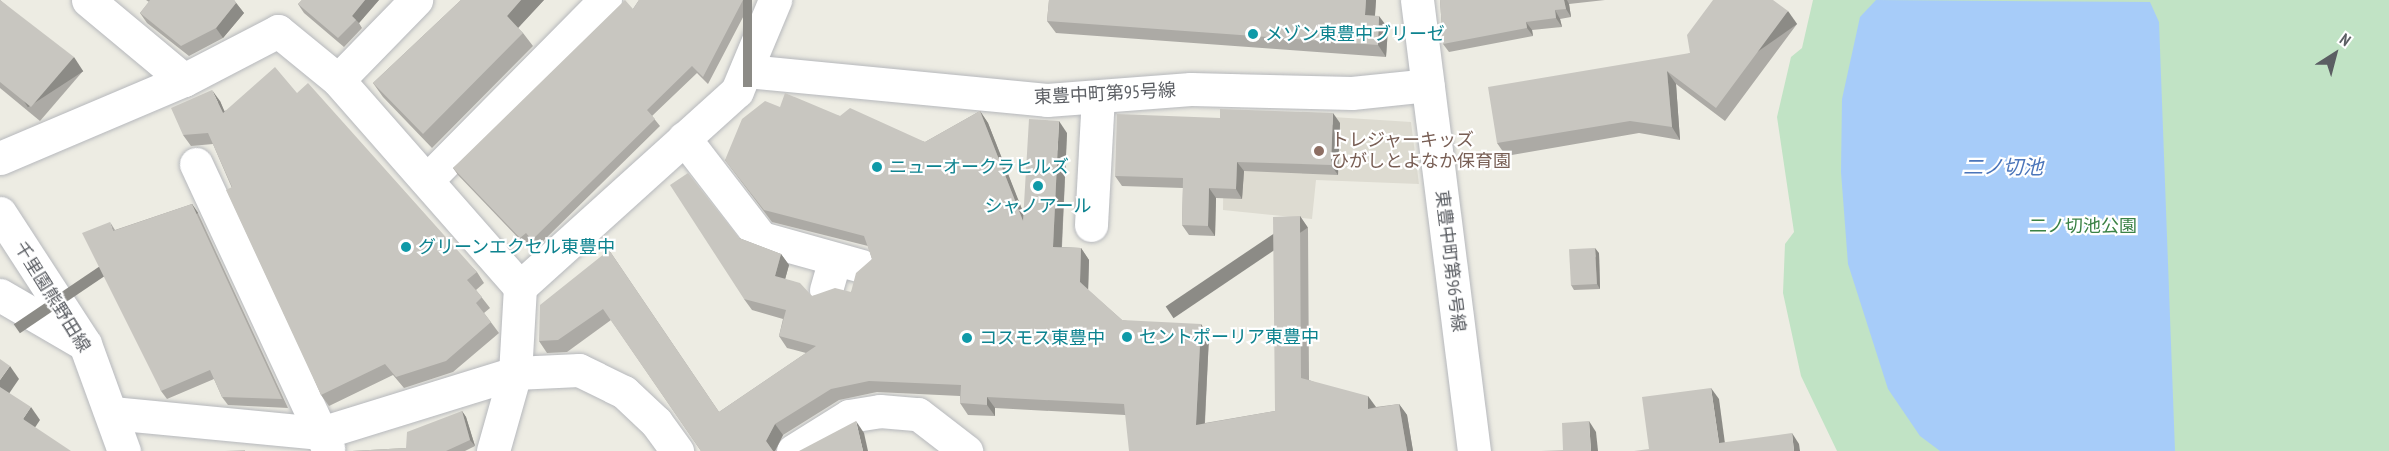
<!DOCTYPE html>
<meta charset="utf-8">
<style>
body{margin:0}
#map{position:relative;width:2389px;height:451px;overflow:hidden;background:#edece3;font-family:"PT Sans Narrow","Noto Sans JP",sans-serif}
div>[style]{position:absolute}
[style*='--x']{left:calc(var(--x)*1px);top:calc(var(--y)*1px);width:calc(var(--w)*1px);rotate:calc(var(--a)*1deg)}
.education>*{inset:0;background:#dddbd1}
.green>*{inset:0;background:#c1e3c5}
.water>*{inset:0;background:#a7ccf9}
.roads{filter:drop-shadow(0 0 2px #b6b8bc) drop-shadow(0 0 2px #b6b8bc)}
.minor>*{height:33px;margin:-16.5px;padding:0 16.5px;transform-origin:16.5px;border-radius:16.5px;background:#fff}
.wall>*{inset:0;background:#acaaa5}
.shaded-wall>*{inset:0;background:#8c8b86;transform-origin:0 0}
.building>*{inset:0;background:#c8c6c0;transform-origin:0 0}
.dots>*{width:16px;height:16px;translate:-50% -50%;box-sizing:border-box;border:3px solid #fff;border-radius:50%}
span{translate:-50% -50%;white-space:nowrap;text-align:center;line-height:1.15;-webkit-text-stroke:4.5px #fff;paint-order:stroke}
.culture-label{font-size:18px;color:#0d838f}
.left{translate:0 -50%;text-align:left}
.street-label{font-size:18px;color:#5b5e63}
.education-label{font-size:18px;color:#785e54}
.park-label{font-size:18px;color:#3b8246}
.water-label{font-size:20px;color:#4b75ba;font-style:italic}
.north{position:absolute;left:2305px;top:24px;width:60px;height:60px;-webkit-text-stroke:4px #fff;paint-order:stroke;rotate:36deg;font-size:16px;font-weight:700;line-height:24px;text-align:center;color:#5b5e63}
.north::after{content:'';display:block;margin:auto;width:21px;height:27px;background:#5b5e63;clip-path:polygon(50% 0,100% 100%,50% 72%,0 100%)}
</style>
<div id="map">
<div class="education">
<i style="clip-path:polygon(1224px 110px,1411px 122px,1419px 184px,1316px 180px,1312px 219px,1223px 210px)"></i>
</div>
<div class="green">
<i style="clip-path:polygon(1813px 0,2389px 0,2389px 451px,1837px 451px,1801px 376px,1783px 293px,1785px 244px,1794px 232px,1777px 117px,1791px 57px,1802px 48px)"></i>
</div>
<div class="water">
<i style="clip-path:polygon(1876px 0,2150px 2px,2159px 22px,2175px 451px,1940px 451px,1920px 436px,1888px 389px,1848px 264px,1841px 172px,1842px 99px,1860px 17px)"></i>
</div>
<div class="roads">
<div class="minor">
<i style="--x:88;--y:0;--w:125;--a:39.8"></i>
<i style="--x:1417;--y:0;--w:455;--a:82.8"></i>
<i style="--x:747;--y:71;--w:301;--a:5.5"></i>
<i style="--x:1047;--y:100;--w:144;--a:-4.4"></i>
<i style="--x:1191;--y:89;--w:161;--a:1.4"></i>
<i style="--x:1352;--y:93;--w:76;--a:-6"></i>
<i style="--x:338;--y:80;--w:112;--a:-45.7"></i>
<i style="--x:684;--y:138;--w:126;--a:52.4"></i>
<i style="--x:761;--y:238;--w:105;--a:15.5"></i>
<i style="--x:0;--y:158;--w:200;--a:-23"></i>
<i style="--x:184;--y:80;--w:106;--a:-27.5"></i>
<i style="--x:278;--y:31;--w:77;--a:39.2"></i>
<i style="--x:338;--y:80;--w:276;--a:48.7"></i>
<i style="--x:520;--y:287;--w:86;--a:93.3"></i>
<i style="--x:515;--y:373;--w:81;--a:105.8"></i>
<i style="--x:196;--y:164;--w:314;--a:65.1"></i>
<i style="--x:427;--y:180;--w:253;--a:-45.3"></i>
<i style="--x:0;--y:213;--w:156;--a:57"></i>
<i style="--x:85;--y:344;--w:114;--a:70"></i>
<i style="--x:1091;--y:225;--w:128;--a:-86.9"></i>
<i style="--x:520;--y:287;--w:292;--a:-42.1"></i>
<i style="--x:737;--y:91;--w:99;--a:-67.3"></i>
<i style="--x:826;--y:290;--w:32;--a:-74"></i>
<i style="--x:0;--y:295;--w:91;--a:30.2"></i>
<i style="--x:112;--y:413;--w:210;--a:5.5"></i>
<i style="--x:321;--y:433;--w:203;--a:-17.2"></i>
<i style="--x:515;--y:373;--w:64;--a:-2.7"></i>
<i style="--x:579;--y:370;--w:50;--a:26.1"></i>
<i style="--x:624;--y:392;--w:44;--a:43.2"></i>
<i style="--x:656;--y:422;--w:36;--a:54"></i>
<i style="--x:793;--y:451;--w:66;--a:-32"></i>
<i style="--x:849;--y:416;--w:31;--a:-9"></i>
<i style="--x:880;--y:411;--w:38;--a:5"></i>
<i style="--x:918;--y:414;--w:61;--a:37.6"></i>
</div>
</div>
<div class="wall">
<i style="clip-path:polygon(0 0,83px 71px,40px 121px,0 88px)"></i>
<i style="clip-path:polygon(146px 0,234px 0,244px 13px,223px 38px,189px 56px,147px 23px,140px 13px,149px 2px)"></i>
<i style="clip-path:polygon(302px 0,379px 0,359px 23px,362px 28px,344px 47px,304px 13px,298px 4px)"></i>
<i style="clip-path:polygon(461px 0,544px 0,518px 28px,523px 33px,533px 46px,432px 148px,383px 97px,373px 83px)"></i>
<i style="clip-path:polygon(639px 0,752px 0,708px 84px,697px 73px,652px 116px,660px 126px,537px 247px,530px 240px,525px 245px,458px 175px,453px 168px,633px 9px)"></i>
<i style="clip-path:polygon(1049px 0,1376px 0,1375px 16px,1388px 28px,1386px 57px,1056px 33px,1047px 21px)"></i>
<i style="clip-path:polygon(1440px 0,1605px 0,1569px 4px,1571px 17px,1560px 19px,1562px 27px,1532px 30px,1533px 36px,1449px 52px,1443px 44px)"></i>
<i style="clip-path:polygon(1797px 24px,1725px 121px,1676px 84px,1680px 140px,1639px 133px,1506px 156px,1497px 143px,1690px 53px)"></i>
<i style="clip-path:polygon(297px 93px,477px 272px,484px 283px,476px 290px,490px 308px,484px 313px,499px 333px,453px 372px,404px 388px,393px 375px,329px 406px,321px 395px,213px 144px,191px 146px,183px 135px,220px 101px,224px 111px)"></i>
<i style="clip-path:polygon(780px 107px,840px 116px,925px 142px,980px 111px,988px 123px,1023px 213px,1067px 133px,1062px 247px,1081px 248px,1089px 260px,1088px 290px,1122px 320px,1209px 336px,1205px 423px,1275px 411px,1300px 216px,1308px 228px,1309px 380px,1376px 407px,1399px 404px,1407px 415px,1413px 451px,1125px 415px,995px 408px,995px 416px,968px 415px,960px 403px,960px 396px,877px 392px,839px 400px,783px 435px,775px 451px,701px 451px,611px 320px,567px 352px,547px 353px,539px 341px,609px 250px,719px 412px,806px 353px,787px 348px,779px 336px,783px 319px,752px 310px,744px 299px,739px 238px,781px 254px,789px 265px,785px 279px,812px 296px,851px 292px,872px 259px,868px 246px,772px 222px,725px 160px)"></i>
<i style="clip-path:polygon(1340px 123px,1338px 175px,1244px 171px,1242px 199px,1216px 198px,1215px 236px,1189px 235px,1182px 225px,1183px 188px,1122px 186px,1115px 176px)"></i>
<i style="clip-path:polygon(192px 204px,198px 213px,288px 408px,228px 405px,222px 397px,214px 379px,167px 399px,161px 391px,110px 222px,115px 230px)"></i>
<i style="clip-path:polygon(1599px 253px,1600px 289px,1574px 290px,1571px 285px)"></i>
<i style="clip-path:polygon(462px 411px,466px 417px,475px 446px,465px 451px,352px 451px,406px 448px)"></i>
</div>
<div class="shaded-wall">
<i style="clip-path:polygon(365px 0,379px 0,359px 23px,352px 16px)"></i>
<i style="clip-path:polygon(521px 0,544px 0,517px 29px,507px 16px)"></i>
<i style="left:743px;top:0;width:9px;height:87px"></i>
<i style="clip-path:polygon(1366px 0,1376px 0,1374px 27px,1365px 15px)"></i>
<i style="clip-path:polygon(1564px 0,1567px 0,1569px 4px,1571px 17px,1566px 9px)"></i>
<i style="clip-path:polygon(236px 3px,244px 13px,223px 38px,216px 28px)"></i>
<i style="clip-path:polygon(1555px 10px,1560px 19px,1562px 27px,1556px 18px)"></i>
<i style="left:1788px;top:11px;width:16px;height:121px;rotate:55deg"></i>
<i style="clip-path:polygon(1379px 16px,1388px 28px,1386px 57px,1378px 45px)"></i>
<i style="clip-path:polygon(1526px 22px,1532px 30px,1533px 36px,1527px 28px)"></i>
<i style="left:74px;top:57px;width:17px;height:66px;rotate:57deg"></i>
<i style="clip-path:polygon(1667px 71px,1676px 84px,1680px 140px,1672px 127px)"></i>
<i style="clip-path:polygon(212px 90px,220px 101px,230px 124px,223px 113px)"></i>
<i style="clip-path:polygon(980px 111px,988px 123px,1031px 232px,1023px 221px)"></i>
<i style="clip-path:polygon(1333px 113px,1340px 123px,1338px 175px,1331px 165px)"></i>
<i style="clip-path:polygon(1059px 121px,1067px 133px,1061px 259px,1053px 247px)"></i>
<i style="clip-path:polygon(1237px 162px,1244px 171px,1242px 199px,1236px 189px)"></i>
<i style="clip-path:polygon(1209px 188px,1216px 198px,1215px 236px,1208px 226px)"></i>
<i style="left:192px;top:204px;width:11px;height:215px;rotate:56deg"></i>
<i style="left:1300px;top:216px;width:14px;height:162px;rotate:56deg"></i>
<i style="clip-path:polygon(1081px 248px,1089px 260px,1088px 294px,1080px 282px)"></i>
<i style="clip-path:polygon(1595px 248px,1599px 253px,1600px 289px,1597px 284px)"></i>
<i style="clip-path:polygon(781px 254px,789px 265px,783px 287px,775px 276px)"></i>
<i style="clip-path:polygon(1201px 324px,1209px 336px,1204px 436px,1196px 425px)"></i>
<i style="clip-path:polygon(10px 366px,19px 379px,6px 398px,0 389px,0 380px)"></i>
<i style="clip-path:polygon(1711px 388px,1719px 399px,1726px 451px,1719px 443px)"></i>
<i style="clip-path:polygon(1368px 396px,1376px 407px,1368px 409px)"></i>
<i style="clip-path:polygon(987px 397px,995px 408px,995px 416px,987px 405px)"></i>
<i style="clip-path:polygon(1399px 404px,1407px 415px,1413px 451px,1407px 451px)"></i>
<i style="clip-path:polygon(31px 407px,40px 420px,32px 432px,23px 419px)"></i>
<i style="clip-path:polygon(462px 411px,466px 417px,475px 446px,470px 440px)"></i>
<i style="clip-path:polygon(856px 421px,864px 433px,868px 451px,863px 451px)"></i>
<i style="clip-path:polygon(1589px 421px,1596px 432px,1598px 451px,1591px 451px)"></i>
<i style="clip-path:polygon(775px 424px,783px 435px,775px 451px,773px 451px,766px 441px)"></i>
<i style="clip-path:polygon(1792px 433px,1799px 444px,1800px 451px,1794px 451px)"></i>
</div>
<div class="building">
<i style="clip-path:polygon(0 0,74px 57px,31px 107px,0 82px)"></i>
<i style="clip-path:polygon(150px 0,234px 0,236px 3px,216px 28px,181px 46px,140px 13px)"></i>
<i style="clip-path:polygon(302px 0,365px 0,352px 16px,356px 20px,338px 38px,298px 4px)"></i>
<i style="clip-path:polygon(461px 0,521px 0,507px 16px,523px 33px,423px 134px,373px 83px)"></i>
<i style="clip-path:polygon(625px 0,633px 9px,639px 0,743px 0,703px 77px,692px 66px,647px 110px,655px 119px,532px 240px,526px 233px,520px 238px,453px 168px)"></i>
<i style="clip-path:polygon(1049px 0,1366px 0,1365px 15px,1379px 16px,1378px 45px,1047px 21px)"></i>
<i style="clip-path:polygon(1440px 0,1564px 0,1566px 9px,1555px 10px,1556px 18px,1526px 22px,1527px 28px,1443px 44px)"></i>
<i style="clip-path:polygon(1713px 0,1773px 0,1788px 11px,1716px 108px,1667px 71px,1672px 127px,1630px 121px,1497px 143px,1488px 87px,1690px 53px,1687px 35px)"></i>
<i style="clip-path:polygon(275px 67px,297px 93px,308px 83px,477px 272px,467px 280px,482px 297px,476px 303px,491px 322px,446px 361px,396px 377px,385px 364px,321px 395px,226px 190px,232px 187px,208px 133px,183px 135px,171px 108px,212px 90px,223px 113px)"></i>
<i style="clip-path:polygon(785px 93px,840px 116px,850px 108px,925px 142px,980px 111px,1023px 221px,1029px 119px,1059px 121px,1053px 247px,1081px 248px,1080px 282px,1122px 320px,1201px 324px,1196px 425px,1275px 411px,1273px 217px,1300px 216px,1301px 378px,1368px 396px,1368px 409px,1399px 404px,1407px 451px,1129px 451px,1124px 404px,987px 397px,987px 405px,960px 403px,961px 385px,869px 381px,831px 389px,775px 424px,766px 441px,773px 451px,701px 451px,603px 309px,558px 340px,539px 341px,540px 305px,609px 250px,719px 412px,816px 346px,779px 336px,786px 310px,744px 299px,670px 185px,688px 173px,739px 238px,781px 254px,775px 276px,800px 283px,812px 296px,835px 288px,851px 292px,856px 273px,872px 259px,864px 236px,764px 210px,725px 160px,742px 119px,765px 101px,780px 107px)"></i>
<i style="clip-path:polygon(1220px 109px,1333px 113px,1331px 165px,1237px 162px,1236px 189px,1209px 188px,1208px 226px,1182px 225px,1183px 178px,1115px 176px,1117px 114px,1220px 118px)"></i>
<i style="clip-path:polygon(192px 204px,282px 399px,222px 397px,210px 370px,161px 391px,82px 233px,110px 222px,113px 231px)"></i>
<i style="left:1595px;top:248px;width:36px;height:26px;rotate:87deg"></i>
<i style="clip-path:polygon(0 359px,10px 366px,0 380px)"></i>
<i style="clip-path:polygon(0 387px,31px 407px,23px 419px,71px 451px,0 451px)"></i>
<i style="clip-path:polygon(1711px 388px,1719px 443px,1792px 433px,1794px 451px,1634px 451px,1649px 449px,1642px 397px)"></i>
<i style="clip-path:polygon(462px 411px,470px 440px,446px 451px,352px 451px,406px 448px,407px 432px)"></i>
<i style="clip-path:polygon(856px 421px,863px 451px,799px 451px)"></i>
<i style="clip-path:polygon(1589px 421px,1591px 451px,1541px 451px,1563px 450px,1562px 423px)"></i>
<i style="clip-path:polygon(245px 450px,245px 451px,225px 451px)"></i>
</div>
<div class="dots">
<i style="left:1253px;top:34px;background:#0f9aa8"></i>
<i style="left:1319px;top:151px;background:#8d6e63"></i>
<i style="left:877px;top:167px;background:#0f9aa8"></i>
<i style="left:1038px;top:186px;background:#0f9aa8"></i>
<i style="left:406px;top:247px;background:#0f9aa8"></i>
<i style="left:1127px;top:337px;background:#0f9aa8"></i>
<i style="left:967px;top:338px;background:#0f9aa8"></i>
</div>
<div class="culture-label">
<span class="left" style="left:1265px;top:34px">メゾン東豊中ブリーゼ</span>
<span class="left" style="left:889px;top:167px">ニューオークラヒルズ</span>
<span style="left:1038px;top:206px">シャノアール</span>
<span class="left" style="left:418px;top:247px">グリーンエクセル東豊中</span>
<span class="left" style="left:1139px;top:337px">セントポーリア東豊中</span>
<span class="left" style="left:979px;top:338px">コスモス東豊中</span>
</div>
<div class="street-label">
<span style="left:1105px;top:94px;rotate:-3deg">東豊中町第95号線</span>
<span style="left:1450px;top:261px;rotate:83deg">東豊中町第96号線</span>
<span style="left:52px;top:297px;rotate:58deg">千里園熊野田線</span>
</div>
<div class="education-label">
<span class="left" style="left:1331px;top:151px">トレジャーキッズ<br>ひがしとよなか保育園</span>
</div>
<div class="park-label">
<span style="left:2083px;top:226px">二ノ切池公園</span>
</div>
<div class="water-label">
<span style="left:2003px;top:167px">二ノ切池</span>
</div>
<div class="north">N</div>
</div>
